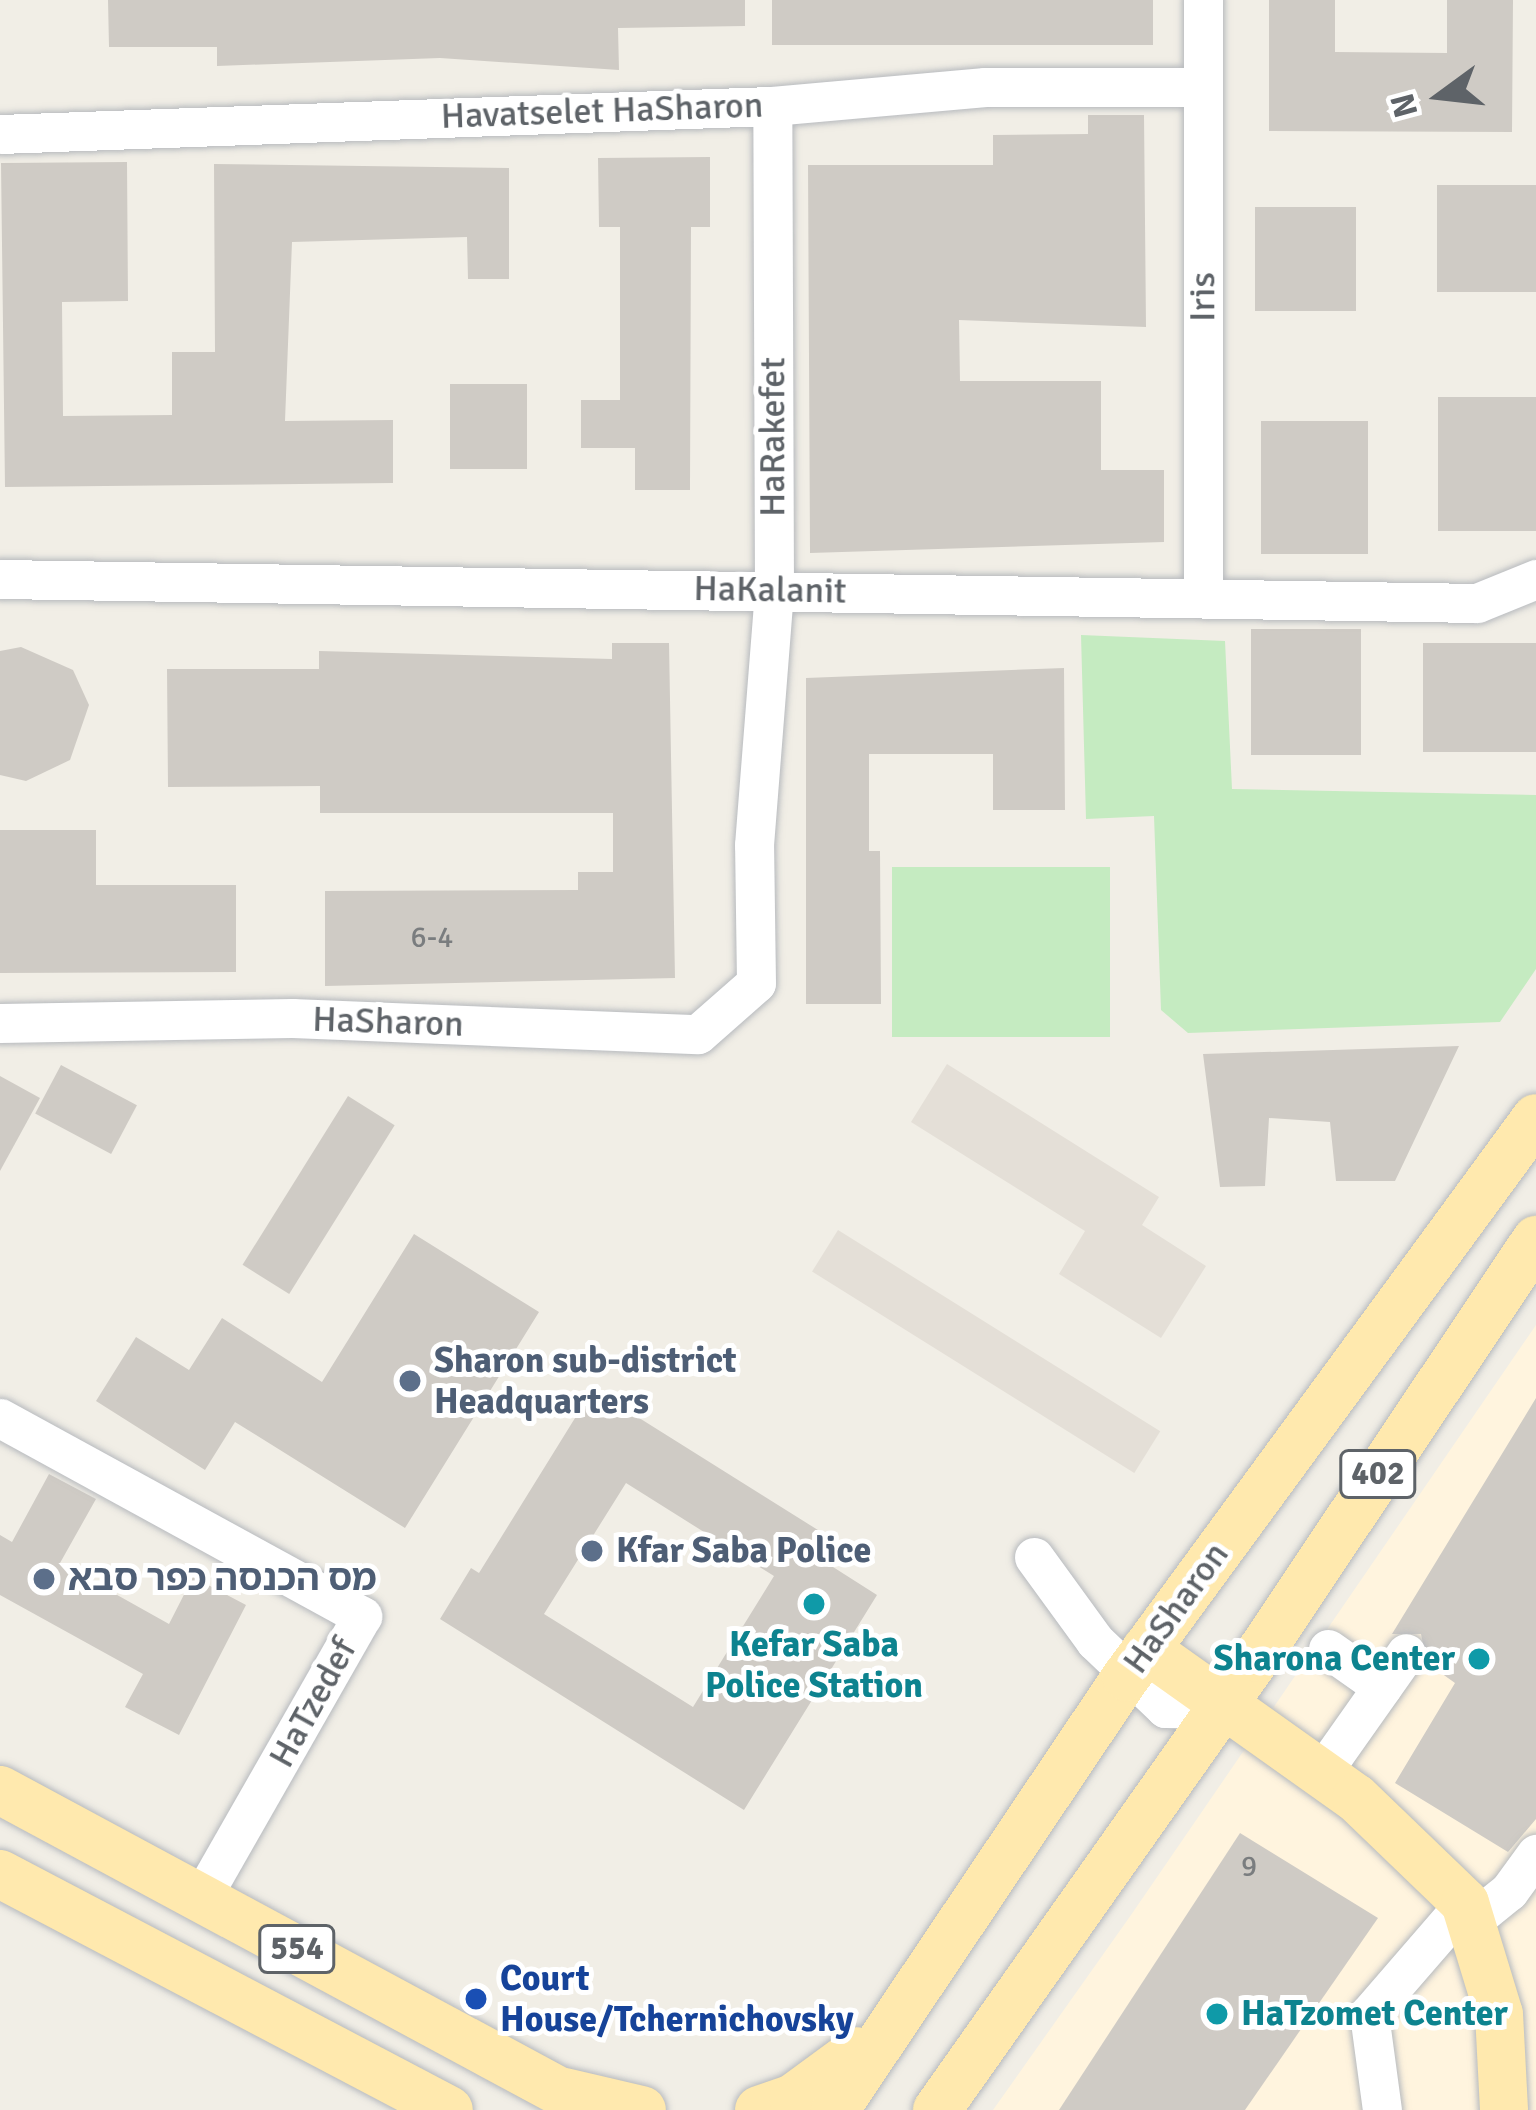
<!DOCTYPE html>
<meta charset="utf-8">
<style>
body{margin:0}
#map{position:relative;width:1536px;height:2110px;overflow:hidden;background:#f1eee6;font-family:Signika,"Noto Sans Hebrew",sans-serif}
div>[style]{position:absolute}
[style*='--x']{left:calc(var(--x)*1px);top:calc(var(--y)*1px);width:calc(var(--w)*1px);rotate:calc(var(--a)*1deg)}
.commercial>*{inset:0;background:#fff4de}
.education>*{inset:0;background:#e4dfd7;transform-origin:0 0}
.green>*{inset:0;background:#c5ebc1;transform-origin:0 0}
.building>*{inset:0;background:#cfcbc5;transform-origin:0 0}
.roads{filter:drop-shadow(0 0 3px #b7babe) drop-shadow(0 0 3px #b7babe)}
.minor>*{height:39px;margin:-19.5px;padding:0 19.5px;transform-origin:19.5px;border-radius:19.5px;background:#fff}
.major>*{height:48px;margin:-24px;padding:0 24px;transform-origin:24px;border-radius:24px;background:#ffe9ae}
.dots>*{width:33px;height:33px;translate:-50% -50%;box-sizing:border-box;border:6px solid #fff;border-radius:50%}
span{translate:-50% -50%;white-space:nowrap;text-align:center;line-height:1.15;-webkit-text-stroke:10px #fff;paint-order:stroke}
.number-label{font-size:30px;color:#7a7d7f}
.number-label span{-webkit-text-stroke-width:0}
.shield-label span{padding:3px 9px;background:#fff;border:3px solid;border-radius:9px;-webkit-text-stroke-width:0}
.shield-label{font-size:33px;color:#5e6368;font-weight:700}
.street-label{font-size:36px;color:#5e6368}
.service-label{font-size:36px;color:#4e5e75;font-weight:700}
.left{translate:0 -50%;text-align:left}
.culture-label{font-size:36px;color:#0d838f;font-weight:700}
.right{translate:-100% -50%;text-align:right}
.transit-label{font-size:36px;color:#164399;font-weight:700}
.north{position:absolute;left:1380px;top:36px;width:120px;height:120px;-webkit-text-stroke:9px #fff;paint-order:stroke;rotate:255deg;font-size:33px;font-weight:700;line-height:48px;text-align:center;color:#5e6368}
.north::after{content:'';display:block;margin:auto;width:42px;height:54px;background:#5e6368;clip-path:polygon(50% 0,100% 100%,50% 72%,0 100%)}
</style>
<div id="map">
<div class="commercial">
<i style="clip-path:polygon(1536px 1325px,1536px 2110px,993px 2110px,1131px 1915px)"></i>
</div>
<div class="education">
<i style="clip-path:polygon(947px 1064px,1159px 1197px,1142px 1225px,1206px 1266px,1161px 1338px,1059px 1274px,1085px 1231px,911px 1122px)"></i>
<i style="left:838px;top:1230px;width:380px;height:49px;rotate:32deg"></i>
</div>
<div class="green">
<i style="clip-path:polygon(1081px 635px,1225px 641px,1232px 789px,1536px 795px,1536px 969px,1500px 1022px,1188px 1033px,1161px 1010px,1154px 816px,1086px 819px)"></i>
<i style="left:1110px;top:867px;width:170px;height:218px;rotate:90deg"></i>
</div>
<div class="building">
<i style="clip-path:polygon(108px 0,745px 0,745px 26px,618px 28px,619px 70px,440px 58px,217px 66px,217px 47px,109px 47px)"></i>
<i style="left:772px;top:0;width:381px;height:45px"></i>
<i style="clip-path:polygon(1269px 0,1335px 0,1335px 52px,1447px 53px,1447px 0,1513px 0,1512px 132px,1269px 131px)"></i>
<i style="clip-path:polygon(1088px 115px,1144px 115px,1146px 327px,959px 320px,960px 381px,1101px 381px,1101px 470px,1164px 470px,1164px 542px,810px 553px,808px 165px,993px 165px,993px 135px,1088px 134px)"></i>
<i style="clip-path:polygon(710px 157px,710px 227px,691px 227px,690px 490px,635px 490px,635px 448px,581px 448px,581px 400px,620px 400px,620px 227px,599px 227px,598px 158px)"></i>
<i style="clip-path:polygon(127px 162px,128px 301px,62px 302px,63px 416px,172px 415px,172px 352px,215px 352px,214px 164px,509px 168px,509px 279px,468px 279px,467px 237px,292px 242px,285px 421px,393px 420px,393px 483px,5px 487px,1px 163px)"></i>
<i style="left:1536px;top:185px;width:107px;height:99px;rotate:90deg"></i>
<i style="left:1255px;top:207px;width:101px;height:104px"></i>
<i style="left:450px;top:384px;width:77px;height:85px"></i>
<i style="left:1438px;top:397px;width:98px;height:134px"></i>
<i style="left:1261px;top:421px;width:107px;height:133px"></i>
<i style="left:1251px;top:629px;width:110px;height:126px"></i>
<i style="clip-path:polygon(612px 643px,669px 643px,675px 978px,325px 986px,325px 891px,578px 890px,578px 872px,613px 872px,613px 813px,320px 813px,320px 786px,168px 787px,167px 669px,319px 669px,319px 651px,612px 659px)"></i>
<i style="left:1536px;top:643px;width:109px;height:113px;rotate:90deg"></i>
<i style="clip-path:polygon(21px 647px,73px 670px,89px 705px,70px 760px,26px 781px,0 775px,0 651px)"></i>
<i style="clip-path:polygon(1064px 668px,1065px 810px,993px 810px,993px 754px,869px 754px,869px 851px,880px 851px,881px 1004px,806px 1004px,806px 678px)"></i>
<i style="clip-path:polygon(0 830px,96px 830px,96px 885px,236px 885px,236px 972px,0 973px)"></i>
<i style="clip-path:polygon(1459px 1046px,1395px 1181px,1336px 1181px,1330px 1122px,1269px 1118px,1265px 1186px,1220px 1187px,1203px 1054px)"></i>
<i style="left:61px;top:1065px;width:86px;height:55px;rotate:28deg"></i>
<i style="clip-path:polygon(0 1076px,40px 1098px,0 1171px)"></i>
<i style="left:348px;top:1096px;width:55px;height:199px;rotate:32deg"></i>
<i style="clip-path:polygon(414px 1234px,539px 1312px,405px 1528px,235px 1422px,205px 1470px,96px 1401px,136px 1337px,189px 1370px,222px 1318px,322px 1382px)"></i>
<i style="clip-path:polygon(evenodd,593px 1389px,845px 1547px,833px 1567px,877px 1595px,744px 1810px,440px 1619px,471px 1568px,479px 1573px,593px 1389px,626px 1483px,774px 1576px,693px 1707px,544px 1614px,626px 1483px)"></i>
<i style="clip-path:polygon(1536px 1398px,1536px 1819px,1508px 1852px,1395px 1783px,1455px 1683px,1427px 1663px,1421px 1634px,1392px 1634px)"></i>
<i style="clip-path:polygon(49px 1474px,96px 1499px,60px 1563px,169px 1624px,193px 1577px,246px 1605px,179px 1735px,125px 1707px,143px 1674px,0 1595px,0 1535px,12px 1542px)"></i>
<i style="clip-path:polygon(1240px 1833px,1378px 1918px,1245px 2110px,1059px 2110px)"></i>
</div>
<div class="roads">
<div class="minor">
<i style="--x:1203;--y:0;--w:593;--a:90"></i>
<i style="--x:0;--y:134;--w:773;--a:-2.08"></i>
<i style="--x:772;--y:106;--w:214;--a:-5.1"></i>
<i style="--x:985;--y:87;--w:218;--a:0"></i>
<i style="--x:0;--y:579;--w:1477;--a:0.93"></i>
<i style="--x:1477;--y:603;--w:64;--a:-22.1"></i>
<i style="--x:0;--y:1023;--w:292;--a:-1"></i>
<i style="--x:292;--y:1018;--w:406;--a:2.3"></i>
<i style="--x:698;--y:1034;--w:77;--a:-41.3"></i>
<i style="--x:756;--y:983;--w:138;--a:-90.8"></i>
<i style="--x:754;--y:845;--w:256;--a:-85.5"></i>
<i style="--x:774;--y:590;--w:484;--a:-90.2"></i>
<i style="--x:0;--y:1418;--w:413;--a:28.7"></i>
<i style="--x:362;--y:1616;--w:323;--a:119.7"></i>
<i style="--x:1034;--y:1557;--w:104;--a:54"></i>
<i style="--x:1095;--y:1641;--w:97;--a:43.7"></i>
<i style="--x:1165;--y:1708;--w:56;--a:1"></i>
<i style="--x:1328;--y:1649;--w:66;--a:35.1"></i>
<i style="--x:1320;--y:1775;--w:149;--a:-54.8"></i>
<i style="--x:1473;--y:1920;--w:46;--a:-38.9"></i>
<i style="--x:1509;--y:1891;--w:46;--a:-53.9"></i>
<i style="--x:1382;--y:2110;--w:97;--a:-97.7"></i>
<i style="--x:1369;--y:2014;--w:147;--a:-49.1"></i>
</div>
<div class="major">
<i style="--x:1146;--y:1649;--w:257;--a:35.4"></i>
<i style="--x:1356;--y:1798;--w:151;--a:43.9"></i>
<i style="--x:1465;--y:1903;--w:116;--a:73"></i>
<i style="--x:1499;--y:2014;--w:96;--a:87"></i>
<i style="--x:0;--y:1790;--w:675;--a:28.31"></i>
<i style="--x:0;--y:1874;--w:507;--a:27.73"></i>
<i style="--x:565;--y:2092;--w:79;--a:13.2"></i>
<i style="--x:759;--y:2110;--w:36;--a:-19"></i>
<i style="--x:793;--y:2098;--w:79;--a:-36.3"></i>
<i style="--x:835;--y:2110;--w:522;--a:-56.1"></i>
<i style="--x:1126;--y:1677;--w:693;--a:-53.74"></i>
<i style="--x:937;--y:2110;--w:555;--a:-54.76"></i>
<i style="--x:1257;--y:1657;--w:502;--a:-56.21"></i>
</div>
</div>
<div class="dots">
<i style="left:410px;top:1381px;background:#5c6f8a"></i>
<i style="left:592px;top:1551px;background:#5c6f8a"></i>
<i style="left:44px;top:1579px;background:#5c6f8a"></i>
<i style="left:814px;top:1604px;background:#0f9aa8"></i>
<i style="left:1479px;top:1659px;background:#0f9aa8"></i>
<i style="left:476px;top:1999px;background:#1a4fb4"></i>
<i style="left:1217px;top:2014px;background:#0f9aa8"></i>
</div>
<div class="number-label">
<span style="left:432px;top:938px">6-4</span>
<span style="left:1249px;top:1867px">9</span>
</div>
<div class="shield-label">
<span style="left:1378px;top:1474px">402</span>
<span style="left:297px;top:1949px">554</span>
</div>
<div class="street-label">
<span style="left:602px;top:111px;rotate:-2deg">Havatselet HaSharon</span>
<span style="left:1203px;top:297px;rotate:-90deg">Iris</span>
<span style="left:773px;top:437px;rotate:-90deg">HaRakefet</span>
<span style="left:770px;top:590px;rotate:1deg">HaKalanit</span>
<span style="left:388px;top:1022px;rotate:2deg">HaSharon</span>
<span style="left:1176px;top:1608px;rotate:-54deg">HaSharon</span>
<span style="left:313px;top:1703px;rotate:-61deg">HaTzedef</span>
</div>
<div class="service-label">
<span class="left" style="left:434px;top:1381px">Sharon sub-district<br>Headquarters</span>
<span class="left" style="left:616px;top:1551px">Kfar Saba Police</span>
<span class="left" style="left:68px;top:1579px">מס הכנסה כפר סבא</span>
</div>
<div class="culture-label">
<span style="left:814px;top:1665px">Kefar Saba<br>Police Station</span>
<span class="right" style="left:1455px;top:1659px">Sharona Center</span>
<span class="left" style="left:1241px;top:2014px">HaTzomet Center</span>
</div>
<div class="transit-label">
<span class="left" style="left:500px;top:1999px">Court<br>House/Tchernichovsky</span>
</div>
<div class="north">N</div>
</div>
